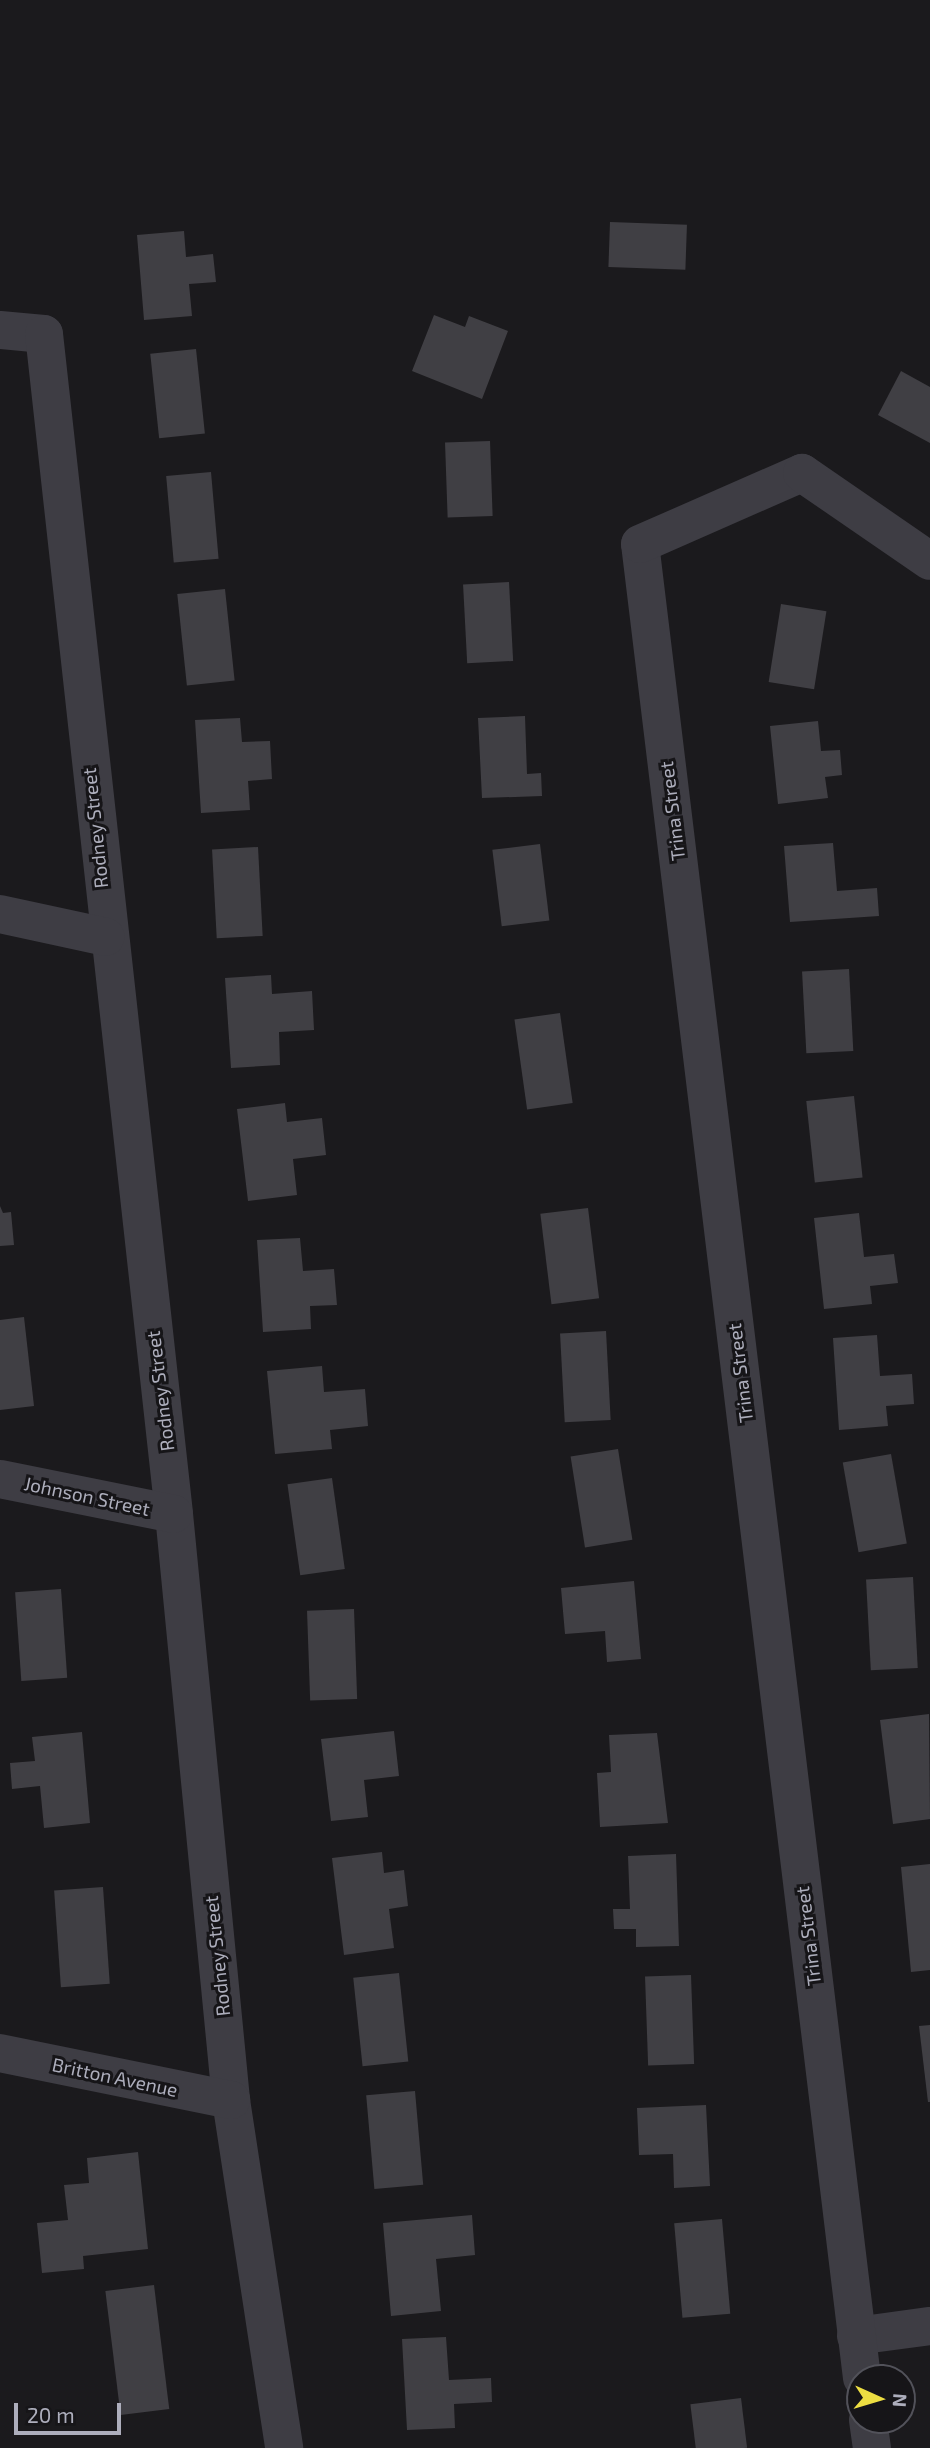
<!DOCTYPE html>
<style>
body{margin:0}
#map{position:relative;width:930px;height:2448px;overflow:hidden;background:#1b1a1d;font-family:"Exo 2",sans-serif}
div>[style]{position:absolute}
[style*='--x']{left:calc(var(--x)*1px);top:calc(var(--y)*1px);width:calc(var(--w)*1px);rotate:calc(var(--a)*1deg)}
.building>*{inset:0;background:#403f44;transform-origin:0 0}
.street>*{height:38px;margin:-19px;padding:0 19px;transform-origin:19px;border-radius:19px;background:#3e3d44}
span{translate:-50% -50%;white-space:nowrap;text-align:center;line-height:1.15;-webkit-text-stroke:6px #161518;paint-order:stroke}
.street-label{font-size:19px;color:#adaebc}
.north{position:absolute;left:846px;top:2364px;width:70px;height:70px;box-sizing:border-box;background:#161518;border:2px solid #52525a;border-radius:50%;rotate:94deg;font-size:19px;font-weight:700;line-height:28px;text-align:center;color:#adaebc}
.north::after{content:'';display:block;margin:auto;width:24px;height:32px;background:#edde42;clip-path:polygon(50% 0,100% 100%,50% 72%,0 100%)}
.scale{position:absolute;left:14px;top:2403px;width:107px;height:32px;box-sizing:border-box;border:4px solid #adaebc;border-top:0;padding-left:9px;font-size:21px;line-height:24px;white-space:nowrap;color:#adaebc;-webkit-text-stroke:5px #161518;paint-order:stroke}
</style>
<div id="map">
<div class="building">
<i style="left:610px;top:222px;width:77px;height:45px;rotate:2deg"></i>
<i style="clip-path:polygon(184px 231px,186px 257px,213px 254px,216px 282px,189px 284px,192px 316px,144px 320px,137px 235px)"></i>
<i style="clip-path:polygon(434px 315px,465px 327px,469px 316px,508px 331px,482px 399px,412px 371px)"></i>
<i style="left:196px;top:349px;width:85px;height:46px;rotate:84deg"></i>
<i style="clip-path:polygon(901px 371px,930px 387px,930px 443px,878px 415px)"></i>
<i style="left:490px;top:441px;width:75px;height:45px;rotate:88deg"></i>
<i style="left:211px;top:472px;width:87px;height:45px;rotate:85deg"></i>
<i style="left:509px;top:582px;width:79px;height:46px;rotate:87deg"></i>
<i style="left:225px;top:589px;width:92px;height:48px;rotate:84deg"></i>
<i style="left:781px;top:604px;width:46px;height:79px;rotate:9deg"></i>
<i style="clip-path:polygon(525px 716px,527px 774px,541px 773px,542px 796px,482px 798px,478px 718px)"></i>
<i style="clip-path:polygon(240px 718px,242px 742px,270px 741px,272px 779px,248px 781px,250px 810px,201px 813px,195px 720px)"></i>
<i style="clip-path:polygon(818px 721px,821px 751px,840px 750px,842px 775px,825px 777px,828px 798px,778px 804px,770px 726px)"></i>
<i style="clip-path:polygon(833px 843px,837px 891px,877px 888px,879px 916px,790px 922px,784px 846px)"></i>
<i style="left:540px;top:844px;width:77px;height:48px;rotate:83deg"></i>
<i style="left:258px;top:847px;width:89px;height:46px;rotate:87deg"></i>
<i style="left:849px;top:969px;width:82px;height:47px;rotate:87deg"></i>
<i style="clip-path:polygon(271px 975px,272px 994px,312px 991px,314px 1030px,279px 1032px,280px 1065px,231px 1068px,225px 978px)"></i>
<i style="left:560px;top:1013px;width:91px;height:46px;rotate:82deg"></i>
<i style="left:854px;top:1096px;width:82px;height:48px;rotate:84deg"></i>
<i style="clip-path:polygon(285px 1103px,287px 1122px,322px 1118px,326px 1155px,293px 1159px,297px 1195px,248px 1201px,237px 1109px)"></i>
<i style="clip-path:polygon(0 1206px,3px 1213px,11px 1212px,14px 1245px,0 1246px)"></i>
<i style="left:588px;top:1208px;width:91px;height:48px;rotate:83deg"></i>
<i style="clip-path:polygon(859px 1213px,864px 1257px,894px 1254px,898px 1283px,870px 1286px,872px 1304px,824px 1309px,814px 1218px)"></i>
<i style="clip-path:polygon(300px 1238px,303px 1271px,334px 1269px,337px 1305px,310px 1306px,311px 1329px,263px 1332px,257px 1240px)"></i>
<i style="clip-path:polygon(24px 1317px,34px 1406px,0 1410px,0 1320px)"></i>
<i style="left:606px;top:1331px;width:89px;height:46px;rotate:87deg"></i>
<i style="clip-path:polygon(877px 1335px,880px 1376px,912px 1374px,914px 1404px,886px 1406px,888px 1426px,839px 1430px,833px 1338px)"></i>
<i style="clip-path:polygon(322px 1366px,324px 1392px,365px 1389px,368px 1426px,330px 1430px,332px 1449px,275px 1454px,267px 1371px)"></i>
<i style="left:618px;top:1449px;width:92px;height:48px;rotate:81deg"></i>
<i style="left:891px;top:1454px;width:91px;height:49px;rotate:80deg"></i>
<i style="left:332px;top:1478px;width:92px;height:45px;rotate:82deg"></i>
<i style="left:913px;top:1577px;width:91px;height:47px;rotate:87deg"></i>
<i style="clip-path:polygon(634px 1581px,641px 1659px,607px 1662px,605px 1631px,565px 1634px,561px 1588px)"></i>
<i style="left:61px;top:1589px;width:89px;height:46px;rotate:86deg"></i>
<i style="left:354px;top:1609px;width:90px;height:47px;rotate:88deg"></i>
<i style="clip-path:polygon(929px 1714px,930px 1819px,893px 1824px,880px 1720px)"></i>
<i style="clip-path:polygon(394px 1731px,399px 1776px,364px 1780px,368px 1817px,331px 1821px,321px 1739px)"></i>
<i style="clip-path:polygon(82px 1732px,90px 1823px,44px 1828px,40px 1786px,12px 1789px,10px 1763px,35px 1761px,32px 1737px)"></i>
<i style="clip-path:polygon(657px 1733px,668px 1823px,600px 1827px,597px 1773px,611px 1772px,609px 1735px)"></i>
<i style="clip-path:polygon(382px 1852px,384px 1873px,404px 1870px,408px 1906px,389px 1909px,394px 1948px,344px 1955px,332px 1858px)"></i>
<i style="clip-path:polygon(676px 1854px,679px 1946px,636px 1947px,636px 1929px,614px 1929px,613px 1909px,630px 1909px,628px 1856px)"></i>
<i style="clip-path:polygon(930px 1864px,930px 1970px,911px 1972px,901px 1867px)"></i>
<i style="left:103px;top:1887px;width:97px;height:49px;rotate:86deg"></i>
<i style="left:399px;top:1973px;width:89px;height:46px;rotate:84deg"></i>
<i style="left:691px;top:1975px;width:89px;height:46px;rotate:88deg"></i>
<i style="clip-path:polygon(930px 2025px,930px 2102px,928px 2102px,919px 2026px)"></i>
<i style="left:415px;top:2091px;width:94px;height:49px;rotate:85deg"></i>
<i style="clip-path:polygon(706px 2105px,710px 2186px,674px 2188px,673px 2154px,639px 2155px,637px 2108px)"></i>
<i style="clip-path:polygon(138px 2152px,148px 2249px,83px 2256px,84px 2269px,42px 2273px,37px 2223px,68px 2220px,64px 2185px,89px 2183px,87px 2158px)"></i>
<i style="clip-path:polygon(472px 2215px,475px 2255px,436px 2259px,441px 2311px,391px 2316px,383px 2223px)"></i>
<i style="left:722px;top:2219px;width:95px;height:48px;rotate:85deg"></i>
<i style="left:154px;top:2285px;width:125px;height:49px;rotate:83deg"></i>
<i style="clip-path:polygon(446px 2337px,449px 2380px,491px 2378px,492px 2402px,454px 2404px,455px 2428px,407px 2430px,402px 2339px)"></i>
<i style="left:741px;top:2398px;width:50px;height:51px;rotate:83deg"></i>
</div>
<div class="street">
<i style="--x:0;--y:330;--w:44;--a:5.2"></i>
<i style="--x:44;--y:334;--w:1187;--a:83.71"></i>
<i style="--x:174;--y:1514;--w:589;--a:84.44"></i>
<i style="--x:231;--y:2100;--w:352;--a:81.3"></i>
<i style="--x:0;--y:914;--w:108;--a:12.2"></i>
<i style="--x:0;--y:1479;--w:177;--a:11.4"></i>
<i style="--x:0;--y:2053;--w:236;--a:11.5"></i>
<i style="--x:856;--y:2336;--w:75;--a:-7.7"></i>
<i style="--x:862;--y:2378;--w:1847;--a:-96.9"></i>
<i style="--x:640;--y:544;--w:177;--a:-23.7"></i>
<i style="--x:802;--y:473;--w:155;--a:34.5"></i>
<i style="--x:868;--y:2420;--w:28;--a:82"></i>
</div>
<div class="street-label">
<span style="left:672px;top:811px;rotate:-97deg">Trina Street</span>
<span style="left:95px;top:828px;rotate:-96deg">Rodney Street</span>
<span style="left:740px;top:1373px;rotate:-97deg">Trina Street</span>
<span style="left:160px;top:1391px;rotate:-97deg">Rodney Street</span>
<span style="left:87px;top:1496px;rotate:12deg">Johnson Street</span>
<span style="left:808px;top:1936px;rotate:-97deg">Trina Street</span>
<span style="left:217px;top:1956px;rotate:-96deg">Rodney Street</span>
<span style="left:115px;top:2077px;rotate:12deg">Britton Avenue</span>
</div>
<div class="north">N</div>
<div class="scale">20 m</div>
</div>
